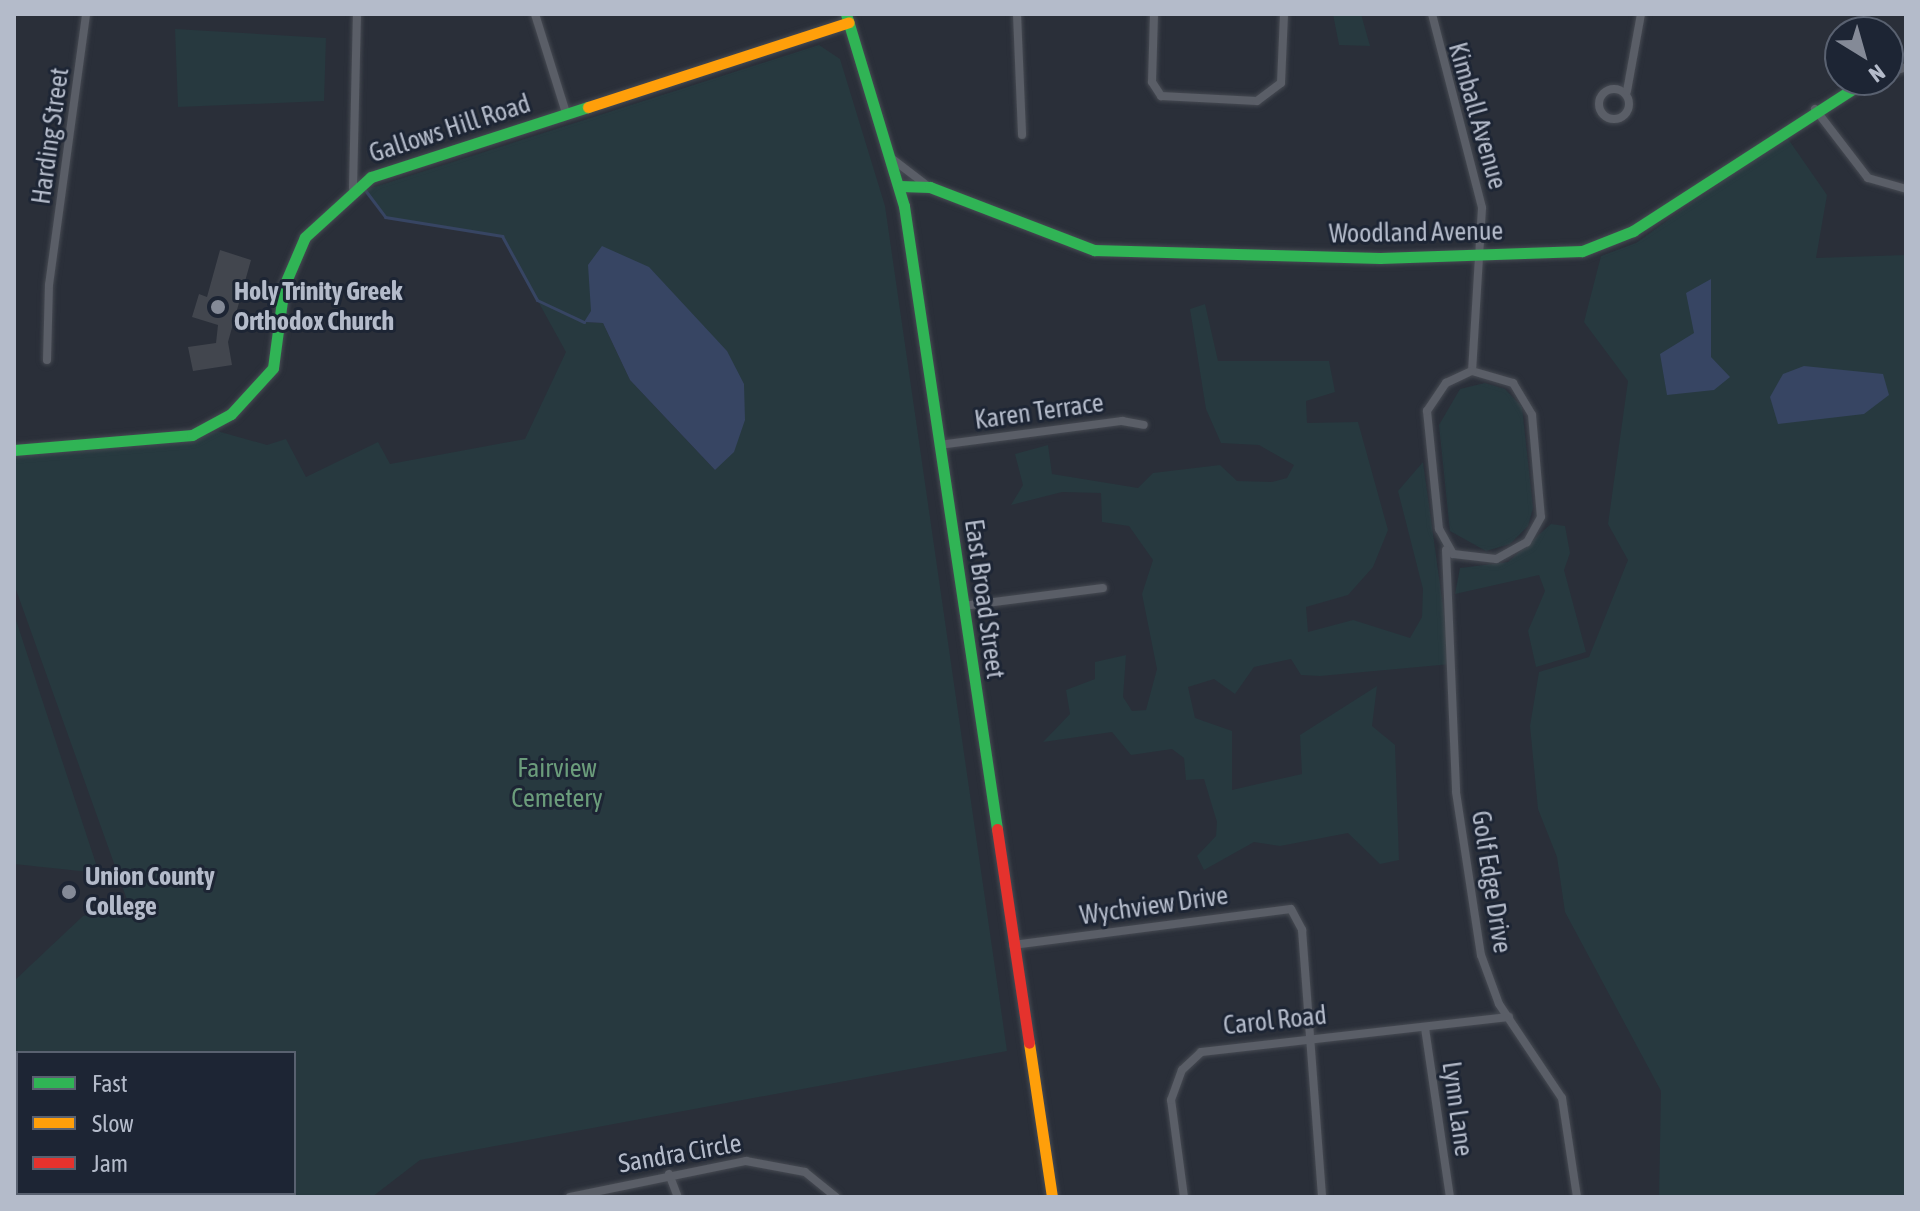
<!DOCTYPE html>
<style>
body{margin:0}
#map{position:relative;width:1920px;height:1211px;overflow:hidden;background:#2a2f39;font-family:"Asap Condensed",sans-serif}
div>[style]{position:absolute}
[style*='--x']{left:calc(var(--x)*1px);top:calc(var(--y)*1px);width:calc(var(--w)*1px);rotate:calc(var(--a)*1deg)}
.green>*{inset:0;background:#27393f}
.water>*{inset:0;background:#374563}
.stream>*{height:3px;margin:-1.5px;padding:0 1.5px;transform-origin:1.5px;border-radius:1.5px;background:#374563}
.building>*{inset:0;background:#42464e}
.roads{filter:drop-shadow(0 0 2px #464a52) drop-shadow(0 0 2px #464a52)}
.street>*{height:8px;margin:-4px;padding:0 4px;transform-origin:4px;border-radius:4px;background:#5a5e67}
.street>.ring{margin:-4px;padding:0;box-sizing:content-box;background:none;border:8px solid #5a5e67;border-radius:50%}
.fast>*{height:11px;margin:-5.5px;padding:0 5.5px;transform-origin:5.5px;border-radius:5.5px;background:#30b455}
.slow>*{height:11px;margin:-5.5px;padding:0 5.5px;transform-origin:5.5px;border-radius:5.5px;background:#ff9f0a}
.jam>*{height:11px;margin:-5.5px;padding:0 5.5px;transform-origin:5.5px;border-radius:5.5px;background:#e5322d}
.dots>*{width:22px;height:22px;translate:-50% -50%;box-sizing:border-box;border:4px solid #1d2534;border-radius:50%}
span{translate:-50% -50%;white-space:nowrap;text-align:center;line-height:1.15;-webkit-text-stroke:6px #1d2534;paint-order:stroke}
.street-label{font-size:26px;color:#b4bbca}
.poi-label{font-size:26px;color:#b4bbca;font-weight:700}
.left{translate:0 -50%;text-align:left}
.park-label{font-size:26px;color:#6b9c7b}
.frame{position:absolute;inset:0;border:16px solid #b4bbca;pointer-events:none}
.legend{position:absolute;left:16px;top:1051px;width:280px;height:144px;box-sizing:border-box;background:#1d2534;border:2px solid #596170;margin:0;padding:10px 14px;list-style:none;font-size:24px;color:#b4bbca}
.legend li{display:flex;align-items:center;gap:16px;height:40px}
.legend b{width:40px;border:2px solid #596170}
.north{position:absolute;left:1824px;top:16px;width:80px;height:80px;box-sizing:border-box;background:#1d2534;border:2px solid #596170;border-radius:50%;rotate:143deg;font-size:22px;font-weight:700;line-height:32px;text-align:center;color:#b4bbca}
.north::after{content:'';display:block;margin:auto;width:28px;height:36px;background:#848a97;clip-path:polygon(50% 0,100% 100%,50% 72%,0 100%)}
</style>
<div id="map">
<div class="green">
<i style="clip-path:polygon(1333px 14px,1361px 14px,1370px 46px,1339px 45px)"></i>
<i style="clip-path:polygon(175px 29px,326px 38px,324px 101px,178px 107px)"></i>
<i style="clip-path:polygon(evenodd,819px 45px,840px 59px,885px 206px,1007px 1051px,420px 1160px,372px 1197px,191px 1197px,294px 1193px,294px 1053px,18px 1053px,18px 1193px,48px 1197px,14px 1197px,14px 981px,83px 916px,130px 908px,14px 584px,14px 454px,181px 442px,217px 431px,267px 445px,286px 439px,306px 477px,378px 442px,390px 464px,525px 439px,566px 352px,502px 236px,385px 217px,365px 190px,819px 45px,591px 312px,702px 328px,727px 351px,715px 470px,630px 380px,603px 323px,584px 322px,591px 312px)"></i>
<i style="clip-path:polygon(1786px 136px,1827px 195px,1816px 258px,1906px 255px,1906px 1197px,1659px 1197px,1661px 1091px,1565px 912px,1557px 857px,1538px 809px,1530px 726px,1539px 672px,1589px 657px,1628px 560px,1608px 524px,1628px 381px,1584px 322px,1601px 256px,1636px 243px)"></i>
<i style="clip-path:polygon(1205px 304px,1218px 361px,1329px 361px,1335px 392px,1306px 401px,1307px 423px,1358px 422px,1388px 530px,1373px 567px,1348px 595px,1306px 607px,1308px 632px,1353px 620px,1410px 638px,1422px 617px,1423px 589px,1398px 491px,1423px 462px,1451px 664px,1320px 676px,1301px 675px,1291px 659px,1254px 667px,1235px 694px,1214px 679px,1188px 687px,1195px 718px,1232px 731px,1232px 790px,1302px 774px,1300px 735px,1377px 686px,1372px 726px,1395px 745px,1399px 860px,1380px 864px,1348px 833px,1280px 846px,1254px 842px,1204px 870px,1197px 856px,1216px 836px,1217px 822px,1204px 779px,1186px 780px,1184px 758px,1172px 749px,1131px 755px,1112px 732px,1043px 742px,1070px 714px,1066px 690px,1095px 679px,1095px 662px,1126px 655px,1123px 697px,1132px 711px,1146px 710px,1157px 669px,1142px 594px,1153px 560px,1129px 526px,1102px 522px,1101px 493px,1062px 492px,1011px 505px,1023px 485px,1015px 454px,1048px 445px,1052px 474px,1138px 488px,1153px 473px,1220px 465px,1237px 481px,1272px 482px,1287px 478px,1294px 465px,1259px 445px,1221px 443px,1206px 409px,1190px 309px)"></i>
<i style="clip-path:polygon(1485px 383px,1505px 389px,1522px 407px,1533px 508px,1528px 526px,1510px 544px,1486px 551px,1450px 531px,1439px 425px,1460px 389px)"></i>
<i style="clip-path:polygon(1551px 524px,1565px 526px,1570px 553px,1564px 570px,1586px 652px,1536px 667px,1528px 631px,1545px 591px,1539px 575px,1455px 594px,1460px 568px,1508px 562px)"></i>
<i style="clip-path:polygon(14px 614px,99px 873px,14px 864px)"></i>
</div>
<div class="water">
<i style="clip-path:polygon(602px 246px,649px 267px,727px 351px,744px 384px,745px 420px,734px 452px,715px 470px,630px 380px,603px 323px,584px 322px,591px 311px,588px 265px)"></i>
<i style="clip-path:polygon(1711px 279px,1711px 357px,1730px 377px,1714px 390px,1667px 395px,1660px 354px,1694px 333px,1686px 293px)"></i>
<i style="clip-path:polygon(1804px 366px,1883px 374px,1889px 395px,1864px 414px,1778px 424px,1770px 397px,1783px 374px)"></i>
</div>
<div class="stream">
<i style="--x:365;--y:190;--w:34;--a:53"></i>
<i style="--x:385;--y:217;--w:119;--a:9.2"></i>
<i style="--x:502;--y:236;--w:73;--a:61.3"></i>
<i style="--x:537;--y:300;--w:52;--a:25.1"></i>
</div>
<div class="building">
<i style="clip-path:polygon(220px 250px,251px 260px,228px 342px,232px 365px,193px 371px,188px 347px,216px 343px,218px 325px,192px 317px,199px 294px,207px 297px)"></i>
</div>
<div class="roads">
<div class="street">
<i style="--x:535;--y:14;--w:104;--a:72.6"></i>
<i style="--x:1017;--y:14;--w:121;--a:87.6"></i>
<i style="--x:1154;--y:14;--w:68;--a:91.7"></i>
<i style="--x:1152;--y:82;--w:17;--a:57"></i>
<i style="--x:1161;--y:96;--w:96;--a:3"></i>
<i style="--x:1257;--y:101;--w:30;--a:-37"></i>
<i style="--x:1281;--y:83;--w:69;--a:-87.5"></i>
<i style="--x:1432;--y:14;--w:200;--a:75.5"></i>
<i style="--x:1482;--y:208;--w:163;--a:93.5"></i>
<i style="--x:1888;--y:73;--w:19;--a:-18"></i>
<i class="ring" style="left:1599px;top:89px;width:22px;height:22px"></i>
<i style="--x:1627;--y:91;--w:78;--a:-79.7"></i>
<i style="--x:1815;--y:109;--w:87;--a:52.5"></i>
<i style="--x:1868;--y:178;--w:40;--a:16"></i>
<i style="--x:891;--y:158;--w:48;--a:37.3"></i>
<i style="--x:353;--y:188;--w:174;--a:-88.7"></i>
<i style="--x:47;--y:360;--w:75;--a:-88.5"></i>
<i style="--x:49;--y:285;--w:274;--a:-82.2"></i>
<i style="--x:1472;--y:371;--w:43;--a:16.3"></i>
<i style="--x:1513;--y:383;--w:37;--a:59"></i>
<i style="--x:1532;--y:415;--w:102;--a:85"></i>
<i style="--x:1541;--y:517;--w:29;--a:119"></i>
<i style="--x:1527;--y:542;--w:35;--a:151"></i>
<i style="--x:1496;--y:559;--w:43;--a:-173.4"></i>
<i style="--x:1453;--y:554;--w:29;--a:-119"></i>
<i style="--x:1439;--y:529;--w:119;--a:-95.8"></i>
<i style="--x:1427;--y:411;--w:34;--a:-56"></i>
<i style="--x:1446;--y:383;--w:29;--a:-25"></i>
<i style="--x:939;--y:445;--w:185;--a:-7.5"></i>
<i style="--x:1122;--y:421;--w:22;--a:10"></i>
<i style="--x:1446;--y:550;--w:242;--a:87.6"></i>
<i style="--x:1456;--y:792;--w:165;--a:81.3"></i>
<i style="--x:1481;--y:955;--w:52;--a:69.8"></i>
<i style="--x:1499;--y:1004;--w:113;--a:56.2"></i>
<i style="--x:1562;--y:1098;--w:100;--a:81.4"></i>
<i style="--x:963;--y:606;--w:141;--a:-7.3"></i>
<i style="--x:1013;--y:945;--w:280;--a:-7.4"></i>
<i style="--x:1291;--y:909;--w:24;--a:62"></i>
<i style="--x:1302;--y:930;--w:268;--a:85.7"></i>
<i style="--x:1425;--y:1028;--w:171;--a:81.6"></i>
<i style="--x:669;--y:1174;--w:25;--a:69"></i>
<i style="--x:114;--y:1193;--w:4;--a:76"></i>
<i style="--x:570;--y:1197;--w:180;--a:-11.6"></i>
<i style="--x:746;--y:1161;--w:60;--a:10.6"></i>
<i style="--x:805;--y:1172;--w:40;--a:39"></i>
<i style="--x:1184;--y:1197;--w:98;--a:-97.6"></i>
<i style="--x:1171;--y:1100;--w:32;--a:-70"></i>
<i style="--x:1182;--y:1070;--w:26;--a:-43"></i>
<i style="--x:1201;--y:1052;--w:310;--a:-6.5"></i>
</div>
<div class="fast">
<i style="--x:846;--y:14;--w:201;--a:73.2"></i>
<i style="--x:904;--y:206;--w:630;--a:81.51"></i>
<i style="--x:900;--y:186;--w:30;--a:2"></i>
<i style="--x:930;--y:187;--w:176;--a:21"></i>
<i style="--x:1094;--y:250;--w:286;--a:1.6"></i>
<i style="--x:1380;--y:258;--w:202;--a:-2"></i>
<i style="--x:1582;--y:251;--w:55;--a:-21.4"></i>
<i style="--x:1633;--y:231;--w:278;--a:-32.9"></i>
<i style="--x:14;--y:450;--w:179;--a:-4.8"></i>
<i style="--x:192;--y:435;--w:44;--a:-28.3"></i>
<i style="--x:231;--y:414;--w:62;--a:-47.6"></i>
<i style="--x:273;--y:368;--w:83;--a:-82.4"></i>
<i style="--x:284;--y:286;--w:53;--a:-66.8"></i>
<i style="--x:305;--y:237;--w:89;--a:-42.3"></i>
<i style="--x:371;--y:177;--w:228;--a:-17.9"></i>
</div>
<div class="slow">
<i style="--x:588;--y:107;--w:274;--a:-18"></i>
<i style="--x:1029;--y:1043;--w:156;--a:81.5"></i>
</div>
<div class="jam">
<i style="--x:997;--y:829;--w:216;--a:81.5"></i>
</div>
</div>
<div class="dots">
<i style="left:218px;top:307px;background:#848a97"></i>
<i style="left:69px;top:892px;background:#848a97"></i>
</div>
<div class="street-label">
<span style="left:1477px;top:116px;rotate:74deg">Kimball Avenue</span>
<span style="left:450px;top:129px;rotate:-18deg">Gallows Hill Road</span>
<span style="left:51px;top:136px;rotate:-82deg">Harding Street</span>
<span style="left:1416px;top:233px;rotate:-1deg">Woodland Avenue</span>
<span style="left:1039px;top:412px;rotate:-8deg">Karen Terrace</span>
<span style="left:984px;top:599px;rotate:82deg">East Broad Street</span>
<span style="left:1491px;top:882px;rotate:81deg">Golf Edge Drive</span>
<span style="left:1154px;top:906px;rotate:-8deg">Wychview Drive</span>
<span style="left:1275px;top:1021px;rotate:-6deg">Carol Road</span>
<span style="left:1457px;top:1109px;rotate:82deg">Lynn Lane</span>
<span style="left:680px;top:1154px;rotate:-10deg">Sandra Circle</span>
</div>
<div class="poi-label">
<span class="left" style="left:234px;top:307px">Holy Trinity Greek<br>Orthodox Church</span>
<span class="left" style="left:85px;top:892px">Union County<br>College</span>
</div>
<div class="park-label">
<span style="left:557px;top:784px">Fairview<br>Cemetery</span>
</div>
<div class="frame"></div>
<ul class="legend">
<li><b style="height:10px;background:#30b455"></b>Fast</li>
<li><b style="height:10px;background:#ff9f0a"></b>Slow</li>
<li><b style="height:10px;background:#e5322d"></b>Jam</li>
</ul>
<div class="north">N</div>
</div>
